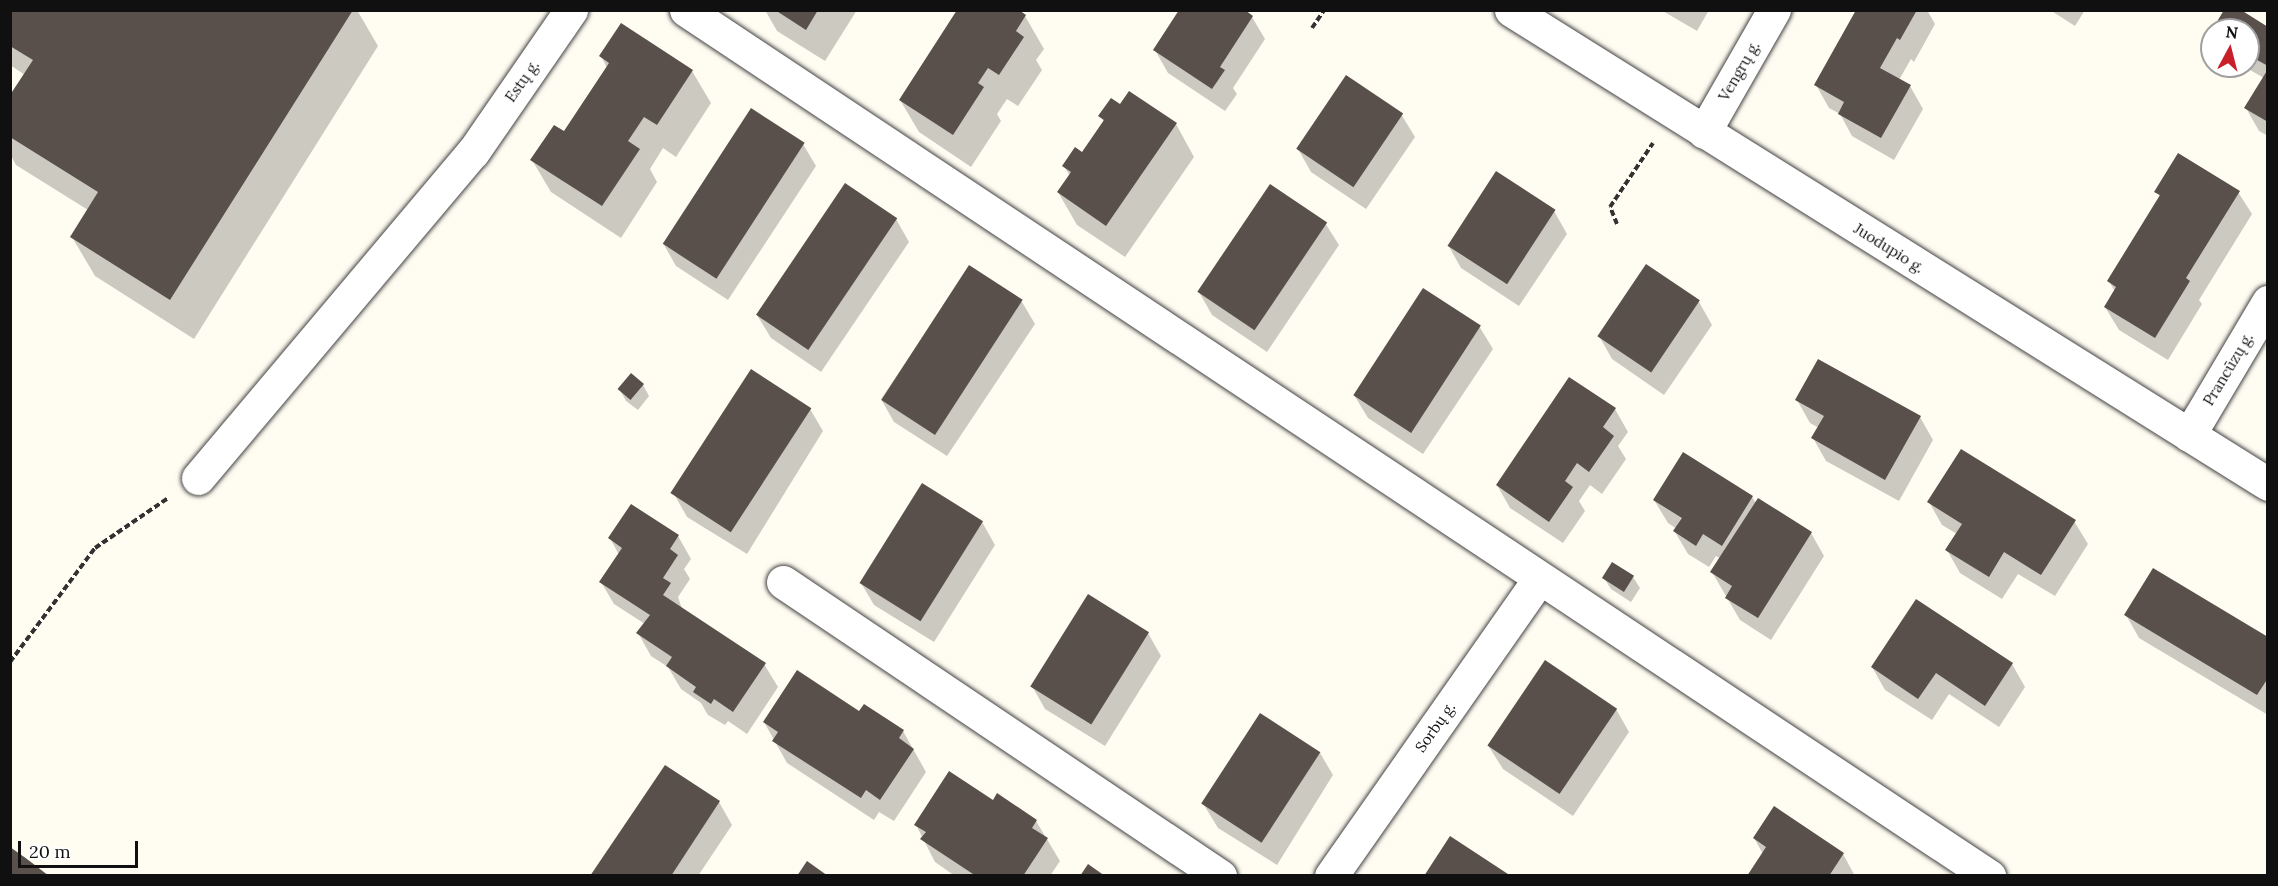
<!DOCTYPE html>
<meta charset="utf-8">
<style>
body{margin:0}
#map{position:relative;width:2278px;height:886px;overflow:hidden;background:#fffcf2;font-family:Lora,serif}
div>[style]{position:absolute}
[style*='--x']{left:calc(var(--x)*1px);top:calc(var(--y)*1px);width:calc(var(--w)*1px);rotate:calc(var(--a)*1deg)}
.shadow>*{inset:0;background:#0003}
.building>*{inset:0;background:#59504b;transform-origin:0 0}
.path>*{height:4px;margin-top:-2px;transform-origin:0;background:repeating-linear-gradient(90deg,#323232 0 6px,transparent 0 9px)}
.roads{filter:drop-shadow(0 0 2px #434343) drop-shadow(0 0 2px #434343)}
.street>*{height:33px;margin:-16.5px;padding:0 16.5px;transform-origin:16.5px;border-radius:16.5px;background:#fff}
span{translate:-50% -50%;white-space:nowrap;text-align:center;line-height:1.15;-webkit-text-stroke:6px #fff;paint-order:stroke}
.street-label{font-size:15px;color:#101010}
.frame{position:absolute;inset:0;border:12px solid #101010;pointer-events:none}
.north{position:absolute;left:2200px;top:18px;width:60px;height:60px;box-sizing:border-box;background:#fff;border:2px solid #9f9f9f;border-radius:50%;rotate:7deg;font-size:16px;font-weight:700;line-height:24px;text-align:center;color:#101010}
.north::after{content:'';display:block;margin:auto;width:21px;height:27px;background:#c81f29;clip-path:polygon(50% 0,100% 100%,50% 72%,0 100%)}
.scale{position:absolute;left:18px;top:841px;width:120px;height:27px;box-sizing:border-box;border:3px solid #101010;border-top:0;padding-left:8px;font-size:18px;line-height:21px;white-space:nowrap;color:#101010;-webkit-text-stroke:4px #fff;paint-order:stroke}
</style>
<div id="map">
<div class="shadow">
<i style="clip-path:polygon(10px 10px,357px 10px,378px 46px,194px 339px,95px 276px,72px 237px,88px 210px,16px 165px,10px 154px,10px 98px,25px 75px,10px 65px)"></i>
<i style="clip-path:polygon(765px 10px,857px 10px,825px 61px,777px 31px)"></i>
<i style="clip-path:polygon(1661px 10px,1709px 10px,1697px 31px)"></i>
<i style="clip-path:polygon(1875px 10px,1927px 10px,1935px 24px,1914px 62px,1911px 59px,1899px 80px,1910px 86px,1923px 109px,1894px 160px,1852px 136px,1840px 114px,1829px 108px,1816px 85px)"></i>
<i style="clip-path:polygon(2050px 10px,2085px 10px,2075px 26px)"></i>
<i style="clip-path:polygon(1025px 16px,1044px 49px,1036px 60px,1042px 70px,1018px 106px,1007px 99px,997px 114px,1001px 121px,971px 167px,919px 132px,900px 100px)"></i>
<i style="clip-path:polygon(1252px 17px,1265px 39px,1233px 88px,1237px 94px,1225px 111px,1168px 73px,1155px 50px)"></i>
<i style="clip-path:polygon(2268px 28px,2268px 136px,2259px 131px,2246px 108px,2264px 78px,2243px 66px,2248px 66px,2248px 30px,2214px 30px)"></i>
<i style="clip-path:polygon(601px 56px,692px 71px,711px 103px,676px 157px,663px 148px,650px 169px,657px 182px,621px 238px,551px 192px,532px 160px,564px 133px,607px 68px)"></i>
<i style="clip-path:polygon(1121px 106px,1176px 124px,1194px 157px,1125px 257px,1077px 225px,1058px 192px,1070px 176px,1064px 166px,1082px 154px,1104px 122px,1100px 116px)"></i>
<i style="clip-path:polygon(1401px 114px,1415px 137px,1366px 209px,1311px 172px,1298px 149px)"></i>
<i style="clip-path:polygon(803px 144px,816px 166px,728px 300px,676px 266px,663px 243px)"></i>
<i style="clip-path:polygon(2156px 192px,2238px 192px,2252px 214px,2199px 300px,2202px 304px,2168px 360px,2119px 330px,2105px 307px,2115px 292px,2109px 281px,2160px 197px)"></i>
<i style="clip-path:polygon(1554px 211px,1567px 234px,1519px 306px,1461px 268px,1448px 245px)"></i>
<i style="clip-path:polygon(896px 219px,909px 242px,821px 372px,771px 338px,757px 315px)"></i>
<i style="clip-path:polygon(1325px 223px,1339px 245px,1267px 352px,1212px 315px,1199px 292px)"></i>
<i style="clip-path:polygon(970px 267px,1022px 302px,1035px 324px,947px 456px,894px 422px,881px 399px)"></i>
<i style="clip-path:polygon(1699px 302px,1712px 325px,1664px 395px,1612px 359px,1599px 336px)"></i>
<i style="clip-path:polygon(1479px 326px,1493px 349px,1423px 454px,1368px 418px,1354px 395px)"></i>
<i style="clip-path:polygon(643px 385px,649px 396px,638px 410px,626px 401px,620px 390px)"></i>
<i style="clip-path:polygon(1797px 400px,1920px 417px,1933px 440px,1899px 501px,1826px 461px,1813px 438px,1819px 428px,1810px 423px)"></i>
<i style="clip-path:polygon(810px 409px,823px 431px,747px 554px,687px 517px,674px 494px)"></i>
<i style="clip-path:polygon(1615px 409px,1628px 432px,1618px 446px,1626px 459px,1602px 494px,1590px 485px,1579px 501px,1585px 511px,1563px 543px,1510px 508px,1497px 485px)"></i>
<i style="clip-path:polygon(1752px 497px,1756px 503px,1811px 533px,1824px 556px,1771px 640px,1740px 620px,1712px 572px,1721px 559px,1716px 556px,1709px 567px,1688px 554px,1675px 532px,1677px 529px,1668px 523px,1654px 500px)"></i>
<i style="clip-path:polygon(1929px 502px,2074px 521px,2088px 544px,2055px 596px,2018px 574px,2002px 599px,1960px 573px,1947px 550px,1957px 534px,1942px 525px)"></i>
<i style="clip-path:polygon(982px 522px,995px 545px,934px 642px,874px 605px,861px 583px)"></i>
<i style="clip-path:polygon(678px 536px,691px 559px,684px 569px,690px 579px,678px 597px,682px 609px,764px 664px,778px 687px,747px 734px,728px 721px,725px 725px,708px 715px,701px 703px,681px 689px,668px 667px,651px 656px,638px 633px,645px 624px,614px 604px,601px 582px,619px 555px,610px 538px)"></i>
<i style="clip-path:polygon(1633px 577px,1640px 588px,1631px 602px,1611px 589px,1604px 578px)"></i>
<i style="clip-path:polygon(2126px 615px,2268px 639px,2268px 715px,2139px 638px)"></i>
<i style="clip-path:polygon(1148px 633px,1161px 656px,1105px 746px,1045px 709px,1032px 686px)"></i>
<i style="clip-path:polygon(2012px 664px,2025px 687px,1999px 727px,1949px 694px,1932px 720px,1885px 690px,1872px 667px)"></i>
<i style="clip-path:polygon(1616px 709px,1629px 732px,1573px 816px,1503px 769px,1489px 747px)"></i>
<i style="clip-path:polygon(860px 713px,903px 731px,926px 772px,894px 821px,879px 812px,874px 820px,787px 763px,764px 722px)"></i>
<i style="clip-path:polygon(1320px 753px,1333px 775px,1277px 865px,1218px 828px,1204px 805px)"></i>
<i style="clip-path:polygon(719px 802px,732px 825px,698px 876px,592px 876px)"></i>
<i style="clip-path:polygon(993px 802px,1036px 821px,1060px 861px,1050px 876px,955px 876px,935px 862px,916px 825px)"></i>
<i style="clip-path:polygon(1774px 808px,1843px 854px,1855px 876px,1749px 876px,1763px 854px,1754px 838px)"></i>
</div>
<div class="building">
<i style="clip-path:polygon(10px 10px,353px 10px,170px 300px,70px 237px,98px 192px,10px 137px,10px 95px,33px 60px,10px 46px)"></i>
<i style="clip-path:polygon(775px 10px,818px 10px,806px 30px)"></i>
<i style="clip-path:polygon(957px 10px,1019px 10px,1026px 15px,1016px 31px,1024px 37px,999px 75px,988px 68px,978px 83px,984px 87px,953px 135px,899px 100px)"></i>
<i style="clip-path:polygon(1179px 10px,1245px 10px,1253px 16px,1220px 67px,1225px 70px,1212px 89px,1153px 50px)"></i>
<i style="clip-path:polygon(1856px 10px,1917px 10px,1900px 40px,1897px 38px,1880px 68px,1911px 85px,1881px 138px,1838px 114px,1844px 102px,1814px 85px)"></i>
<i style="clip-path:polygon(2224px 10px,2241px 10px,2268px 27px,2268px 66px,2248px 55px,2248px 30px,2212px 30px)"></i>
<i style="clip-path:polygon(621px 23px,693px 70px,657px 125px,644px 117px,628px 141px,640px 149px,602px 206px,530px 160px,554px 125px,564px 131px,609px 63px,599px 56px)"></i>
<i style="clip-path:polygon(2268px 69px,2268px 122px,2244px 108px)"></i>
<i style="left:1346px;top:75px;width:69px;height:89px;rotate:34deg"></i>
<i style="clip-path:polygon(1129px 91px,1177px 123px,1106px 226px,1057px 192px,1071px 172px,1062px 166px,1075px 147px,1082px 152px,1104px 120px,1098px 116px,1111px 98px,1120px 104px)"></i>
<i style="left:751px;top:108px;width:64px;height:162px;rotate:33deg"></i>
<i style="clip-path:polygon(2178px 153px,2240px 191px,2186px 278px,2190px 281px,2155px 338px,2104px 307px,2116px 287px,2107px 281px,2160px 195px,2154px 192px)"></i>
<i style="left:1496px;top:171px;width:71px;height:89px;rotate:33deg"></i>
<i style="left:845px;top:183px;width:63px;height:159px;rotate:34deg"></i>
<i style="left:1270px;top:184px;width:69px;height:130px;rotate:34deg"></i>
<i style="left:1646px;top:264px;width:65px;height:87px;rotate:34deg"></i>
<i style="left:969px;top:265px;width:64px;height:161px;rotate:33deg"></i>
<i style="left:1423px;top:288px;width:69px;height:128px;rotate:33deg"></i>
<i style="clip-path:polygon(1818px 359px,1921px 416px,1885px 480px,1811px 438px,1824px 416px,1795px 400px)"></i>
<i style="left:751px;top:369px;width:72px;height:148px;rotate:33deg"></i>
<i style="left:631px;top:373px;width:17px;height:21px;rotate:40deg"></i>
<i style="clip-path:polygon(1569px 377px,1616px 408px,1603px 427px,1614px 436px,1589px 472px,1577px 463px,1565px 481px,1573px 487px,1549px 522px,1496px 485px)"></i>
<i style="clip-path:polygon(1961px 449px,2076px 520px,2041px 575px,2004px 552px,1989px 577px,1945px 550px,1962px 524px,1927px 502px)"></i>
<i style="clip-path:polygon(1683px 452px,1753px 496px,1722px 546px,1703px 534px,1696px 546px,1673px 531px,1682px 518px,1653px 500px)"></i>
<i style="left:922px;top:483px;width:72px;height:118px;rotate:32deg"></i>
<i style="clip-path:polygon(1758px 498px,1812px 532px,1758px 618px,1725px 598px,1732px 586px,1710px 572px)"></i>
<i style="clip-path:polygon(631px 504px,679px 535px,670px 549px,678px 555px,663px 578px,671px 583px,663px 595px,766px 663px,733px 712px,714px 699px,711px 704px,693px 692px,696px 687px,666px 666px,672px 657px,636px 633px,650px 615px,599px 582px,622px 548px,608px 538px)"></i>
<i style="left:1612px;top:562px;width:26px;height:19px;rotate:32deg"></i>
<i style="clip-path:polygon(2153px 568px,2268px 637px,2268px 678px,2257px 695px,2124px 615px)"></i>
<i style="left:1088px;top:594px;width:72px;height:109px;rotate:32deg"></i>
<i style="clip-path:polygon(1916px 599px,2013px 663px,1985px 706px,1936px 673px,1918px 699px,1871px 667px)"></i>
<i style="left:1545px;top:660px;width:87px;height:103px;rotate:34deg"></i>
<i style="clip-path:polygon(797px 670px,859px 711px,864px 704px,904px 730px,899px 738px,914px 749px,880px 800px,866px 790px,861px 798px,772px 741px,778px 732px,763px 722px)"></i>
<i style="left:1260px;top:713px;width:72px;height:108px;rotate:33deg"></i>
<i style="clip-path:polygon(665px 765px,720px 801px,671px 876px,590px 876px)"></i>
<i style="clip-path:polygon(949px 771px,993px 800px,997px 793px,1037px 820px,1032px 828px,1048px 838px,1023px 876px,976px 876px,920px 839px,926px 832px,914px 825px)"></i>
<i style="clip-path:polygon(1774px 806px,1844px 853px,1829px 876px,1747px 876px,1766px 847px,1753px 838px)"></i>
<i style="clip-path:polygon(1450px 836px,1511px 876px,1424px 876px)"></i>
<i style="clip-path:polygon(10px 847px,27px 859px,49px 876px,10px 876px)"></i>
<i style="clip-path:polygon(807px 861px,828px 876px,797px 876px)"></i>
<i style="clip-path:polygon(1088px 864px,1105px 876px,1080px 876px)"></i>
</div>
<div class="path">
<i style="--x:1312;--y:28;--w:22;--a:-56"></i>
<i style="--x:1617;--y:224;--w:18;--a:-112"></i>
<i style="--x:1610;--y:207;--w:77;--a:-56.1"></i>
<i style="--x:10;--y:662;--w:142;--a:-53.3"></i>
<i style="--x:95;--y:548;--w:88;--a:-34.4"></i>
</div>
<div class="roads">
<div class="street">
<i style="--x:686;--y:10;--w:1565;--a:33.61"></i>
<i style="--x:1511;--y:10;--w:893;--a:32.05"></i>
<i style="--x:1704;--y:132;--w:141;--a:-60.2"></i>
<i style="--x:2189;--y:435;--w:155;--a:-59.3"></i>
<i style="--x:198;--y:478;--w:426;--a:-49.9"></i>
<i style="--x:473;--y:152;--w:173;--a:-55.4"></i>
<i style="--x:783;--y:582;--w:527;--a:33.93"></i>
<i style="--x:1331;--y:876;--w:363;--a:-55"></i>
</div>
</div>
<div class="street-label">
<span style="left:1739px;top:71px;rotate:-60deg">Vengrų g.</span>
<span style="left:522px;top:81px;rotate:-55deg">Estų g.</span>
<span style="left:1889px;top:248px;rotate:32deg">Juodupio g.</span>
<span style="left:2228px;top:369px;rotate:-59deg">Prancūzų g.</span>
<span style="left:1435px;top:727px;rotate:-55deg">Sorbų g.</span>
</div>
<div class="frame"></div>
<div class="north">N</div>
<div class="scale">20 m</div>
</div>
